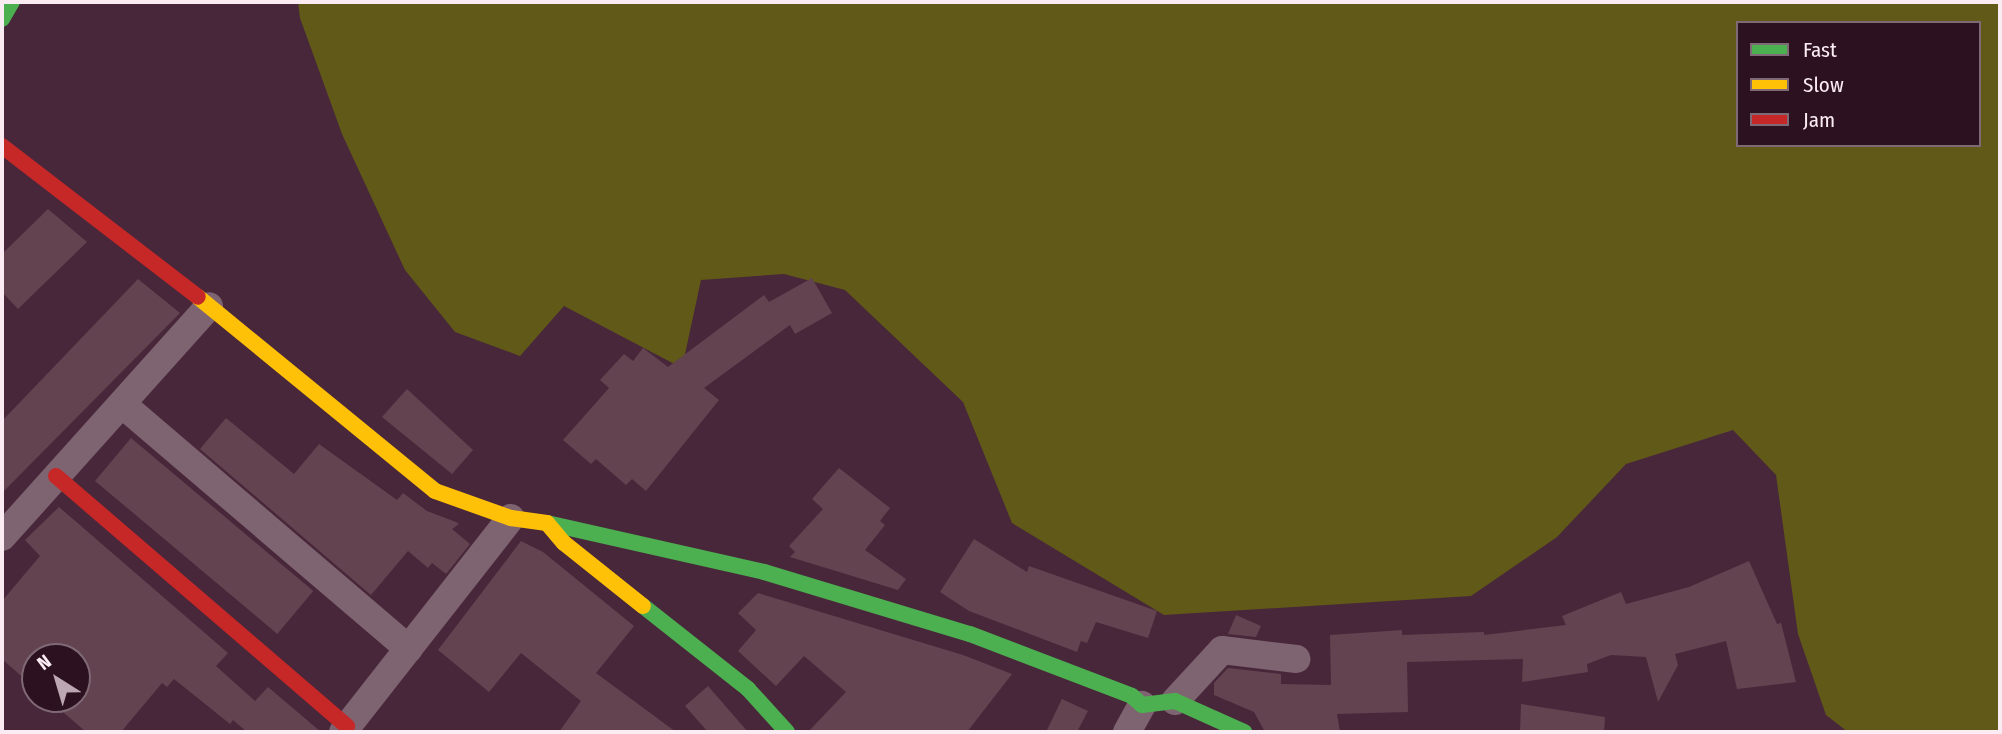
<!DOCTYPE html>
<style>
body{margin:0}
#map{position:relative;width:2002px;height:734px;overflow:hidden;background:#48273a;font-family:"Fira Sans Condensed",sans-serif}
div>[style]{position:absolute}
[style*='--x']{left:calc(var(--x)*1px);top:calc(var(--y)*1px);width:calc(var(--w)*1px);rotate:calc(var(--a)*1deg)}
.forest>*{inset:0;background:#605918}
.building>*{inset:0;background:#634350;transform-origin:0 0}
.street>*{height:28px;margin:-14px;padding:0 14px;transform-origin:14px;border-radius:14px;background:#7e6371}
.fast>*{height:16px;margin:-8px;padding:0 8px;transform-origin:8px;border-radius:8px;background:#4caf50}
.slow>*{height:16px;margin:-8px;padding:0 8px;transform-origin:8px;border-radius:8px;background:#ffc107}
.jam>*{height:16px;margin:-8px;padding:0 8px;transform-origin:8px;border-radius:8px;background:#c62828}
span{translate:-50% -50%;white-space:nowrap;text-align:center;line-height:1.15;-webkit-text-stroke:5px #2c1120;paint-order:stroke}
.frame{position:absolute;inset:0;border:4px solid #fbecf3;pointer-events:none}
.legend{position:absolute;left:1736px;top:21px;width:245px;height:126px;box-sizing:border-box;background:#2c1120;border:2px solid #7f6974;margin:0;padding:9px 12px;list-style:none;font-size:21px;color:#fbecf3}
.legend li{display:flex;align-items:center;gap:14px;height:35px}
.legend b{width:35px;border:2px solid #7f6974}
.north{position:absolute;left:21px;top:643px;width:70px;height:70px;box-sizing:border-box;background:#2c1120;border:2px solid #7f6974;border-radius:50%;rotate:323deg;font-size:19px;font-weight:700;line-height:28px;text-align:center;color:#fbecf3}
.north::after{content:'';display:block;margin:auto;width:24px;height:32px;background:#bca7b2;clip-path:polygon(50% 0,100% 100%,50% 72%,0 100%)}
</style>
<div id="map">
<div class="forest">
<i style="clip-path:polygon(evenodd,298px 2px,2000px 2px,2000px 732px,1848px 732px,1826px 715px,1798px 634px,1776px 475px,1733px 430px,1626px 464px,1557px 537px,1471px 596px,1164px 615px,1012px 523px,963px 402px,845px 290px,784px 274px,701px 280px,682px 368px,564px 306px,520px 356px,455px 332px,405px 270px,342px 134px,300px 18px,298px 2px,1738px 23px,1979px 23px,1979px 145px,1738px 145px,1738px 23px)"></i>
</div>
<div class="building">
<i style="clip-path:polygon(48px 209px,87px 242px,18px 309px,2px 292px,2px 254px)"></i>
<i style="clip-path:polygon(812px 278px,832px 313px,795px 334px,790px 325px,704px 388px,719px 400px,646px 491px,632px 479px,626px 485px,596px 459px,591px 464px,563px 440px,609px 388px,600px 380px,624px 354px,633px 361px,643px 348px,668px 367px,764px 295px,769px 302px)"></i>
<i style="clip-path:polygon(138px 279px,180px 313px,2px 493px,2px 421px)"></i>
<i style="clip-path:polygon(407px 389px,473px 450px,452px 474px,382px 417px)"></i>
<i style="clip-path:polygon(226px 418px,294px 474px,319px 444px,397px 500px,403px 493px,427px 511px,456px 522px,459px 524px,452px 529px,470px 544px,446px 574px,432px 563px,428px 568px,408px 551px,371px 595px,200px 449px)"></i>
<i style="left:131px;top:438px;width:238px;height:56px;rotate:40deg"></i>
<i style="clip-path:polygon(839px 468px,890px 508px,880px 521px,885px 525px,865px 550px,906px 579px,898px 590px,790px 557px,795px 552px,789px 546px,823px 509px,812px 499px)"></i>
<i style="clip-path:polygon(59px 507px,228px 653px,216px 666px,255px 701px,268px 687px,321px 732px,247px 732px,233px 720px,230px 724px,174px 679px,167px 687px,162px 683px,121px 732px,86px 732px,48px 699px,77px 699px,77px 657px,35px 657px,35px 688px,2px 659px,2px 601px,40px 556px,25px 540px)"></i>
<i style="clip-path:polygon(974px 539px,1027px 572px,1029px 566px,1157px 611px,1148px 638px,1096px 622px,1087px 643px,1081px 641px,1077px 652px,969px 611px,940px 592px)"></i>
<i style="clip-path:polygon(521px 541px,543px 552px,634px 626px,596px 673px,676px 732px,559px 732px,581px 701px,521px 653px,489px 692px,438px 650px)"></i>
<i style="clip-path:polygon(1749px 561px,1777px 624px,1781px 623px,1796px 682px,1737px 689px,1726px 641px,1675px 654px,1678px 665px,1658px 702px,1646px 657px,1611px 655px,1587px 664px,1588px 672px,1522px 682px,1523px 659px,1407px 662px,1408px 712px,1337px 714px,1340px 732px,1265px 732px,1254px 712px,1214px 695px,1214px 683px,1228px 668px,1281px 674px,1281px 684px,1331px 685px,1330px 635px,1402px 630px,1402px 635px,1484px 632px,1484px 635px,1566px 625px,1562px 616px,1621px 592px,1626px 604px,1689px 587px)"></i>
<i style="clip-path:polygon(758px 593px,963px 655px,1012px 674px,967px 732px,808px 732px,846px 692px,804px 656px,776px 686px,738px 651px,756px 630px,738px 613px)"></i>
<i style="clip-path:polygon(1236px 615px,1261px 626px,1256px 637px,1228px 634px)"></i>
<i style="clip-path:polygon(708px 686px,748px 732px,708px 732px,685px 706px)"></i>
<i style="clip-path:polygon(1062px 699px,1088px 711px,1077px 732px,1046px 732px)"></i>
<i style="clip-path:polygon(1521px 704px,1605px 717px,1604px 732px,1520px 732px)"></i>
</div>
<div class="street">
<i style="--x:122;--y:404;--w:377;--a:40.5"></i>
<i style="--x:2;--y:537;--w:310;--a:-48.1"></i>
<i style="--x:1175;--y:701;--w:69;--a:-47.3"></i>
<i style="--x:1222;--y:650;--w:75;--a:6.9"></i>
<i style="--x:343;--y:732;--w:272;--a:-51.9"></i>
<i style="--x:1127;--y:732;--w:31;--a:-61"></i>
</div>
<div class="fast">
<i style="--x:2;--y:19;--w:20;--a:-60"></i>
<i style="--x:547;--y:523;--w:222;--a:12.7"></i>
<i style="--x:764;--y:572;--w:215;--a:16.8"></i>
<i style="--x:970;--y:634;--w:173;--a:20.9"></i>
<i style="--x:1132;--y:696;--w:13;--a:42"></i>
<i style="--x:1142;--y:705;--w:33;--a:-7"></i>
<i style="--x:1175;--y:701;--w:76;--a:24.2"></i>
<i style="--x:643;--y:606;--w:134;--a:38.3"></i>
<i style="--x:748;--y:689;--w:58;--a:47.8"></i>
</div>
<div class="slow">
<i style="--x:198;--y:297;--w:306;--a:39.3"></i>
<i style="--x:435;--y:491;--w:81;--a:19.6"></i>
<i style="--x:511;--y:518;--w:36;--a:8"></i>
<i style="--x:547;--y:523;--w:26;--a:50"></i>
<i style="--x:564;--y:543;--w:101;--a:38.6"></i>
</div>
<div class="jam">
<i style="--x:2;--y:146;--w:247;--a:37.6"></i>
<i style="--x:56;--y:476;--w:384;--a:40.7"></i>
</div>
<div class="frame"></div>
<ul class="legend">
<li><b style="height:9px;background:#4caf50"></b>Fast</li>
<li><b style="height:9px;background:#ffc107"></b>Slow</li>
<li><b style="height:9px;background:#c62828"></b>Jam</li>
</ul>
<div class="north">N</div>
</div>
